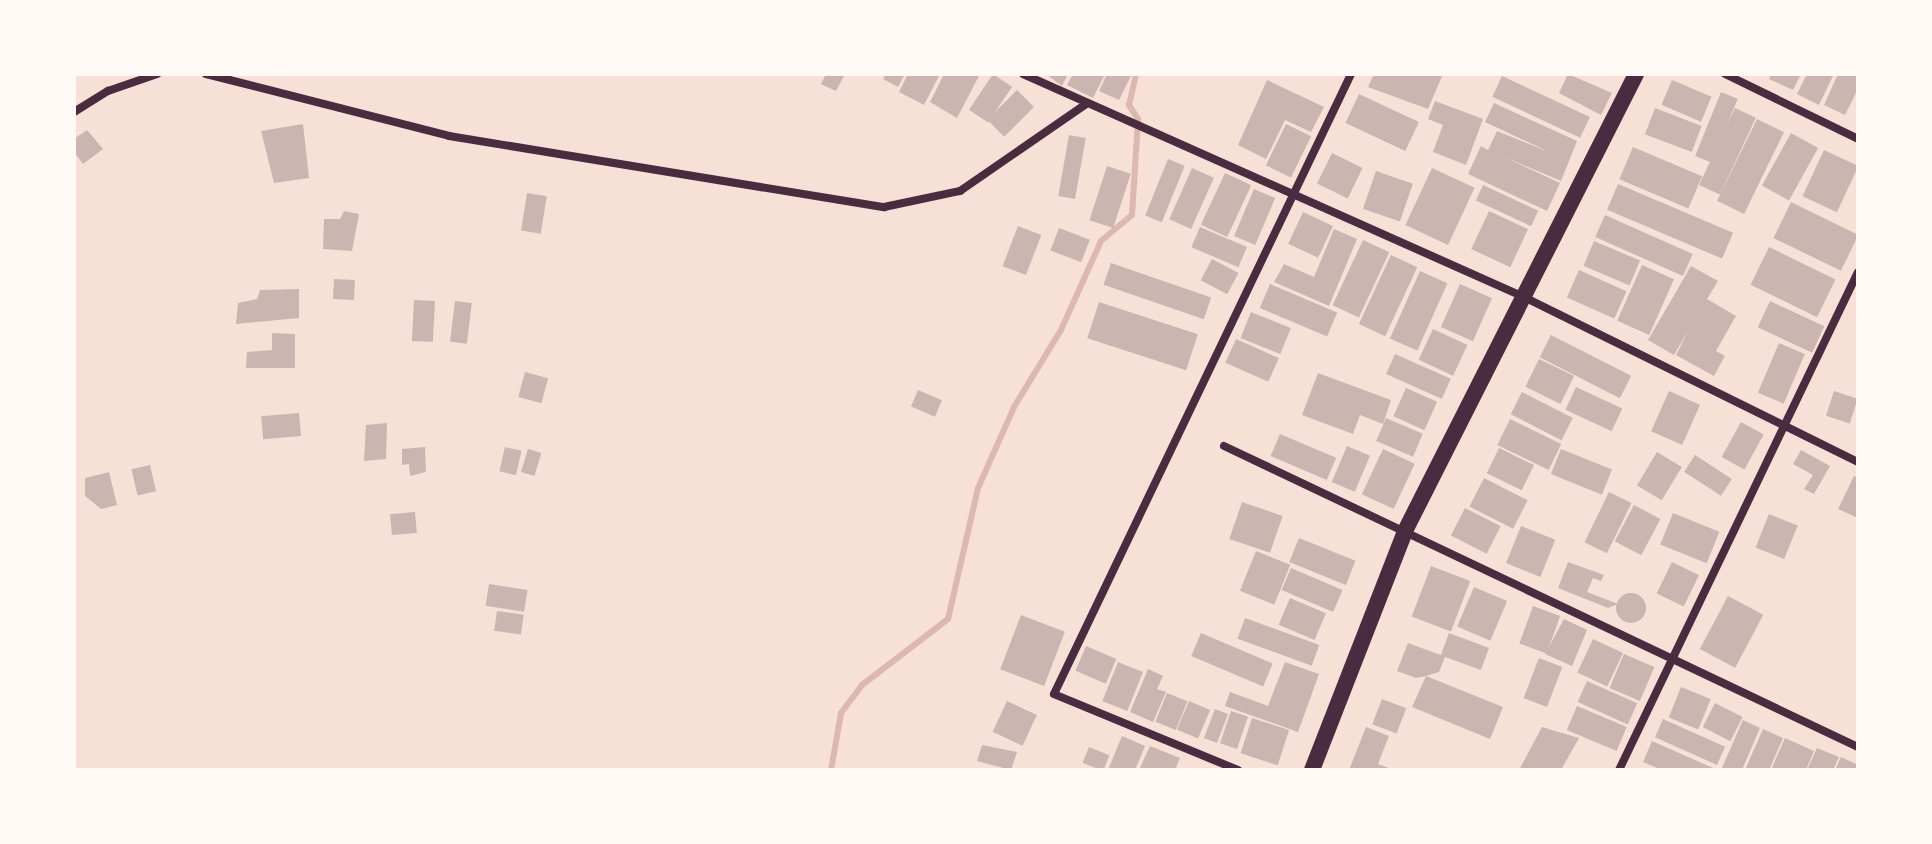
<!DOCTYPE html>
<style>
body{margin:0}
#map{position:relative;width:1932px;height:844px;overflow:hidden;background:#f7e1d7;font-family:Commissioner,sans-serif}
div>[style]{position:absolute}
[style*='--x']{left:calc(var(--x)*1px);top:calc(var(--y)*1px);width:calc(var(--w)*1px);rotate:calc(var(--a)*1deg)}
.stream>*{height:6px;margin:-3px;padding:0 3px;transform-origin:3px;border-radius:3px;background:#dcb8b0}
.building>*{inset:0;background:#ccb4b1;transform-origin:0 0}
.round{border-radius:50%}
.minor>*{height:8px;margin:-4px;padding:0 4px;transform-origin:4px;border-radius:4px;background:#4a2c40}
.primary>*{height:16px;margin:-8px;padding:0 8px;transform-origin:8px;border-radius:8px;background:#4a2c40}
span{translate:-50% -50%;white-space:nowrap;text-align:center;line-height:1.15;-webkit-text-stroke:7px #fffaf5;paint-order:stroke}
.frame{position:absolute;inset:0;border:76px solid #fffaf5;pointer-events:none}
</style>
<div id="map">
<div class="stream">
<i style="--x:831;--y:770;--w:58;--a:-80"></i>
<i style="--x:841;--y:713;--w:35;--a:-53"></i>
<i style="--x:862;--y:685;--w:108;--a:-37.5"></i>
<i style="--x:948;--y:619;--w:134;--a:-77.1"></i>
<i style="--x:978;--y:488;--w:89;--a:-66"></i>
<i style="--x:1014;--y:407;--w:90;--a:-58.6"></i>
<i style="--x:1061;--y:330;--w:98;--a:-65.8"></i>
<i style="--x:1101;--y:241;--w:40;--a:-40"></i>
<i style="--x:1132;--y:215;--w:96;--a:-86.4"></i>
<i style="--x:1138;--y:119;--w:17;--a:-123"></i>
<i style="--x:1129;--y:105;--w:32;--a:-77"></i>
</div>
<div class="building">
<i style="clip-path:polygon(826px 74px,845px 74px,836px 91px,821px 84px)"></i>
<i style="clip-path:polygon(886px 74px,905px 74px,898px 87px,883px 79px)"></i>
<i style="clip-path:polygon(908px 74px,940px 74px,924px 105px,899px 92px)"></i>
<i style="clip-path:polygon(944px 74px,980px 74px,957px 118px,930px 102px)"></i>
<i style="left:993px;top:74px;width:23px;height:43px;rotate:34deg"></i>
<i style="clip-path:polygon(1046px 74px,1068px 74px,1062px 86px)"></i>
<i style="clip-path:polygon(1073px 74px,1105px 74px,1093px 98px,1067px 85px)"></i>
<i style="clip-path:polygon(1107px 74px,1132px 74px,1119px 100px,1099px 91px)"></i>
<i style="clip-path:polygon(1374px 74px,1443px 74px,1428px 109px,1368px 87px)"></i>
<i style="clip-path:polygon(1568px 74px,1612px 93px,1601px 115px,1559px 93px)"></i>
<i style="clip-path:polygon(1771px 74px,1801px 74px,1793px 90px,1769px 79px)"></i>
<i style="clip-path:polygon(1807px 74px,1834px 74px,1819px 105px,1797px 94px)"></i>
<i style="clip-path:polygon(1838px 74px,1858px 74px,1858px 89px,1845px 115px,1824px 105px)"></i>
<i style="left:1502px;top:76px;width:97px;height:23px;rotate:25deg"></i>
<i style="clip-path:polygon(1267px 80px,1324px 107px,1311px 132px,1285px 120px,1266px 159px,1238px 145px)"></i>
<i style="left:1672px;top:80px;width:43px;height:27px;rotate:23deg"></i>
<i style="left:1017px;top:90px;width:24px;height:42px;rotate:45deg"></i>
<i style="left:1721px;top:92px;width:18px;height:69px;rotate:22deg"></i>
<i style="left:1359px;top:94px;width:66px;height:32px;rotate:25deg"></i>
<i style="clip-path:polygon(1435px 101px,1483px 119px,1466px 165px,1433px 152px,1443px 125px,1428px 119px)"></i>
<i style="clip-path:polygon(1494px 103px,1577px 141px,1561px 181px,1502px 156px,1560px 183px,1547px 211px,1468px 174px,1481px 146px,1488px 150px,1497px 131px,1549px 152px,1485px 122px)"></i>
<i style="left:1655px;top:108px;width:50px;height:28px;rotate:21deg"></i>
<i style="left:1735px;top:108px;width:23px;height:85px;rotate:25deg"></i>
<i style="left:1757px;top:119px;width:30px;height:91px;rotate:26deg"></i>
<i style="clip-path:polygon(303px 124px,309px 178px,274px 183px,261px 131px)"></i>
<i style="left:1286px;top:124px;width:28px;height:46px;rotate:26deg"></i>
<i style="clip-path:polygon(87px 130px,103px 149px,83px 164px,74px 152px,74px 139px)"></i>
<i style="left:1791px;top:133px;width:31px;height:60px;rotate:29deg"></i>
<i style="left:1069px;top:135px;width:17px;height:62px;rotate:10deg"></i>
<i style="left:1633px;top:147px;width:75px;height:35px;rotate:23deg"></i>
<i style="left:1824px;top:150px;width:38px;height:51px;rotate:25deg"></i>
<i style="left:1332px;top:153px;width:34px;height:34px;rotate:26deg"></i>
<i style="left:1168px;top:159px;width:18px;height:61px;rotate:22deg"></i>
<i style="left:1107px;top:166px;width:25px;height:57px;rotate:18deg"></i>
<i style="left:1192px;top:168px;width:24px;height:56px;rotate:24deg"></i>
<i style="left:1432px;top:168px;width:47px;height:63px;rotate:25deg"></i>
<i style="left:1376px;top:171px;width:39px;height:40px;rotate:19deg"></i>
<i style="left:1225px;top:173px;width:29px;height:57px;rotate:25deg"></i>
<i style="left:1618px;top:184px;width:125px;height:28px;rotate:23deg"></i>
<i style="left:1483px;top:185px;width:61px;height:17px;rotate:25deg"></i>
<i style="left:1254px;top:189px;width:23px;height:51px;rotate:23deg"></i>
<i style="left:527px;top:193px;width:20px;height:38px;rotate:9deg"></i>
<i style="left:1791px;top:202px;width:75px;height:40px;rotate:26deg"></i>
<i style="clip-path:polygon(344px 211px,359px 214px,352px 251px,323px 249px,324px 219px,340px 219px)"></i>
<i style="left:1489px;top:211px;width:43px;height:42px;rotate:25deg"></i>
<i style="left:1303px;top:212px;width:33px;height:35px;rotate:25deg"></i>
<i style="left:1605px;top:215px;width:96px;height:24px;rotate:24deg"></i>
<i style="left:1018px;top:226px;width:25px;height:43px;rotate:21deg"></i>
<i style="left:1200px;top:227px;width:51px;height:22px;rotate:23deg"></i>
<i style="left:1059px;top:228px;width:33px;height:24px;rotate:21deg"></i>
<i style="clip-path:polygon(1334px 229px,1357px 239px,1329px 306px,1274px 282px,1284px 264px,1314px 277px)"></i>
<i style="left:1363px;top:240px;width:29px;height:72px;rotate:25deg"></i>
<i style="left:1594px;top:241px;width:50px;height:27px;rotate:23deg"></i>
<i style="left:1769px;top:247px;width:74px;height:42px;rotate:26deg"></i>
<i style="left:1391px;top:255px;width:29px;height:76px;rotate:25deg"></i>
<i style="left:1212px;top:259px;width:30px;height:24px;rotate:28deg"></i>
<i style="left:1111px;top:263px;width:106px;height:23px;rotate:19deg"></i>
<i style="left:1642px;top:265px;width:35px;height:61px;rotate:24deg"></i>
<i style="clip-path:polygon(1691px 266px,1718px 281px,1707px 299px,1736px 316px,1716px 351px,1725px 356px,1714px 376px,1676px 355px,1689px 329px,1674px 355px,1648px 340px)"></i>
<i style="left:1579px;top:270px;width:52px;height:30px;rotate:24deg"></i>
<i style="left:1420px;top:271px;width:30px;height:74px;rotate:24deg"></i>
<i style="left:334px;top:279px;width:21px;height:20px;rotate:3deg"></i>
<i style="left:1270px;top:284px;width:73px;height:26px;rotate:23deg"></i>
<i style="left:1460px;top:284px;width:35px;height:47px;rotate:24deg"></i>
<i style="clip-path:polygon(299px 289px,299px 318px,236px 324px,238px 303px,257px 299px,260px 290px)"></i>
<i style="left:414px;top:300px;width:21px;height:41px;rotate:3deg"></i>
<i style="left:455px;top:301px;width:17px;height:41px;rotate:7deg"></i>
<i style="left:1770px;top:301px;width:60px;height:29px;rotate:25deg"></i>
<i style="left:1099px;top:302px;width:104px;height:38px;rotate:18deg"></i>
<i style="left:1251px;top:312px;width:43px;height:28px;rotate:22deg"></i>
<i style="left:1433px;top:329px;width:38px;height:34px;rotate:25deg"></i>
<i style="clip-path:polygon(272px 333px,295px 334px,295px 368px,246px 368px,247px 352px,272px 350px)"></i>
<i style="left:1551px;top:335px;width:90px;height:25px;rotate:27deg"></i>
<i style="left:1236px;top:339px;width:47px;height:26px;rotate:24deg"></i>
<i style="left:1779px;top:343px;width:28px;height:54px;rotate:23deg"></i>
<i style="left:1395px;top:354px;width:61px;height:22px;rotate:24deg"></i>
<i style="left:1539px;top:359px;width:39px;height:31px;rotate:26deg"></i>
<i style="left:525px;top:372px;width:24px;height:26px;rotate:15deg"></i>
<i style="clip-path:polygon(1318px 373px,1391px 400px,1383px 424px,1360px 415px,1353px 434px,1302px 415px)"></i>
<i style="left:1576px;top:387px;width:51px;height:25px;rotate:25deg"></i>
<i style="left:1406px;top:388px;width:34px;height:31px;rotate:24deg"></i>
<i style="left:918px;top:390px;width:26px;height:18px;rotate:23deg"></i>
<i style="left:1669px;top:391px;width:34px;height:44px;rotate:24deg"></i>
<i style="left:1834px;top:391px;width:25px;height:26px;rotate:18deg"></i>
<i style="left:1522px;top:392px;width:57px;height:25px;rotate:27deg"></i>
<i style="left:299px;top:413px;width:23px;height:38px;rotate:85deg"></i>
<i style="left:1386px;top:418px;width:40px;height:25px;rotate:23deg"></i>
<i style="left:1510px;top:419px;width:57px;height:29px;rotate:26deg"></i>
<i style="left:1741px;top:422px;width:26px;height:40px;rotate:29deg"></i>
<i style="clip-path:polygon(387px 423px,386px 459px,364px 461px,366px 425px)"></i>
<i style="left:1280px;top:434px;width:61px;height:24px;rotate:23deg"></i>
<i style="left:1347px;top:446px;width:25px;height:39px;rotate:23deg"></i>
<i style="clip-path:polygon(425px 447px,426px 472px,410px 476px,409px 464px,402px 465px,402px 449px)"></i>
<i style="left:505px;top:447px;width:17px;height:25px;rotate:13deg"></i>
<i style="left:1499px;top:448px;width:39px;height:28px;rotate:26deg"></i>
<i style="left:528px;top:449px;width:14px;height:24px;rotate:17deg"></i>
<i style="left:1383px;top:449px;width:35px;height:50px;rotate:25deg"></i>
<i style="left:1561px;top:449px;width:55px;height:27px;rotate:22deg"></i>
<i style="clip-path:polygon(1801px 450px,1830px 466px,1814px 494px,1804px 489px,1813px 475px,1793px 464px)"></i>
<i style="left:1657px;top:452px;width:29px;height:39px;rotate:31deg"></i>
<i style="left:1695px;top:455px;width:44px;height:20px;rotate:33deg"></i>
<i style="left:150px;top:465px;width:27px;height:19px;rotate:77deg"></i>
<i style="clip-path:polygon(109px 472px,117px 505px,101px 509px,85px 496px,85px 478px)"></i>
<i style="clip-path:polygon(1854px 476px,1858px 478px,1858px 518px,1838px 509px)"></i>
<i style="left:1484px;top:478px;width:49px;height:32px;rotate:27deg"></i>
<i style="left:1609px;top:492px;width:25px;height:56px;rotate:26deg"></i>
<i style="left:1242px;top:502px;width:43px;height:39px;rotate:19deg"></i>
<i style="left:1634px;top:505px;width:30px;height:41px;rotate:28deg"></i>
<i style="left:1465px;top:508px;width:40px;height:31px;rotate:27deg"></i>
<i style="left:415px;top:512px;width:21px;height:25px;rotate:85deg"></i>
<i style="left:1673px;top:513px;width:50px;height:34px;rotate:22deg"></i>
<i style="left:1769px;top:514px;width:31px;height:36px;rotate:22deg"></i>
<i style="left:1521px;top:526px;width:37px;height:40px;rotate:22deg"></i>
<i style="left:1299px;top:538px;width:61px;height:26px;rotate:22deg"></i>
<i style="left:1256px;top:551px;width:37px;height:43px;rotate:22deg"></i>
<i style="clip-path:polygon(1568px 562px,1604px 575px,1601px 581px,1593px 578px,1587px 592px,1618px 604px,1608px 608px,1558px 588px)"></i>
<i style="left:1672px;top:562px;width:30px;height:35px;rotate:26deg"></i>
<i style="left:1431px;top:566px;width:42px;height:54px;rotate:21deg"></i>
<i style="left:1291px;top:568px;width:56px;height:24px;rotate:23deg"></i>
<i style="left:489px;top:584px;width:39px;height:22px;rotate:9deg"></i>
<i style="left:1474px;top:587px;width:36px;height:43px;rotate:23deg"></i>
<i class="round" style="left:1616px;top:593px;width:30px;height:30px"></i>
<i style="left:1728px;top:596px;width:40px;height:60px;rotate:28deg"></i>
<i style="left:1290px;top:598px;width:39px;height:29px;rotate:23deg"></i>
<i style="left:1533px;top:606px;width:29px;height:40px;rotate:20deg"></i>
<i style="left:497px;top:611px;width:27px;height:20px;rotate:8deg"></i>
<i style="left:1021px;top:615px;width:47px;height:58px;rotate:21deg"></i>
<i style="left:1245px;top:618px;width:79px;height:22px;rotate:20deg"></i>
<i style="clip-path:polygon(1564px 619px,1587px 630px,1572px 666px,1545px 654px)"></i>
<i style="left:1201px;top:633px;width:78px;height:25px;rotate:23deg"></i>
<i style="clip-path:polygon(1449px 633px,1489px 648px,1481px 670px,1445px 657px,1439px 672px,1426px 676px,1503px 707px,1490px 739px,1412px 707px,1426px 676px,1416px 678px,1397px 671px,1408px 643px,1441px 655px)"></i>
<i style="left:1593px;top:639px;width:33px;height:37px;rotate:25deg"></i>
<i style="left:1086px;top:646px;width:33px;height:27px;rotate:23deg"></i>
<i style="left:1624px;top:654px;width:33px;height:37px;rotate:23deg"></i>
<i style="left:1539px;top:658px;width:25px;height:43px;rotate:21deg"></i>
<i style="left:1118px;top:662px;width:27px;height:42px;rotate:22deg"></i>
<i style="clip-path:polygon(1285px 662px,1319px 674px,1298px 732px,1225px 706px,1230px 692px,1268px 706px)"></i>
<i style="clip-path:polygon(1148px 669px,1163px 676px,1157px 689px,1166px 692px,1153px 722px,1130px 712px)"></i>
<i style="left:1587px;top:681px;width:55px;height:23px;rotate:24deg"></i>
<i style="left:1681px;top:687px;width:32px;height:33px;rotate:22deg"></i>
<i style="left:1167px;top:693px;width:22px;height:31px;rotate:22deg"></i>
<i style="left:1382px;top:699px;width:26px;height:27px;rotate:21deg"></i>
<i style="left:1007px;top:701px;width:33px;height:34px;rotate:25deg"></i>
<i style="left:1189px;top:701px;width:23px;height:31px;rotate:23deg"></i>
<i style="left:1715px;top:703px;width:31px;height:27px;rotate:27deg"></i>
<i style="left:1577px;top:706px;width:54px;height:26px;rotate:23deg"></i>
<i style="left:1215px;top:709px;width:14px;height:31px;rotate:21deg"></i>
<i style="left:1231px;top:711px;width:18px;height:34px;rotate:19deg"></i>
<i style="left:1252px;top:718px;width:39px;height:37px;rotate:18deg"></i>
<i style="left:1663px;top:719px;width:68px;height:20px;rotate:24deg"></i>
<i style="clip-path:polygon(1743px 720px,1760px 728px,1742px 770px,1721px 770px)"></i>
<i style="clip-path:polygon(1366px 727px,1389px 736px,1378px 764px,1394px 770px,1349px 770px)"></i>
<i style="clip-path:polygon(1542px 727px,1579px 738px,1561px 770px,1519px 770px)"></i>
<i style="clip-path:polygon(1763px 729px,1783px 738px,1769px 770px,1745px 770px)"></i>
<i style="clip-path:polygon(1122px 736px,1145px 746px,1135px 770px,1108px 770px)"></i>
<i style="clip-path:polygon(1785px 738px,1814px 751px,1806px 770px,1771px 770px)"></i>
<i style="clip-path:polygon(1652px 741px,1713px 768px,1712px 770px,1662px 770px,1643px 762px)"></i>
<i style="clip-path:polygon(982px 745px,1017px 752px,1011px 770px,977px 761px)"></i>
<i style="clip-path:polygon(1150px 746px,1180px 758px,1175px 770px,1139px 770px)"></i>
<i style="left:1089px;top:747px;width:22px;height:17px;rotate:22deg"></i>
<i style="clip-path:polygon(1817px 748px,1839px 757px,1833px 770px,1807px 770px)"></i>
<i style="clip-path:polygon(1841px 757px,1858px 765px,1858px 770px,1835px 770px)"></i>
</div>
<div class="minor">
<i style="--x:206;--y:74;--w:251;--a:14.3"></i>
<i style="--x:449;--y:136;--w:441;--a:9.3"></i>
<i style="--x:884;--y:207;--w:78;--a:-11.9"></i>
<i style="--x:960;--y:191;--w:153;--a:-34.6"></i>
<i style="--x:1023;--y:74;--w:548;--a:23.99"></i>
<i style="--x:1524;--y:297;--w:373;--a:26.3"></i>
<i style="--x:1725;--y:74;--w:148;--a:26"></i>
<i style="--x:74;--y:112;--w:40;--a:-32"></i>
<i style="--x:108;--y:91;--w:52;--a:-19.1"></i>
<i style="--x:1224;--y:446;--w:702;--a:25.4"></i>
<i style="--x:1238;--y:770;--w:199;--a:-157.6"></i>
<i style="--x:1054;--y:694;--w:687;--a:-64.4"></i>
<i style="--x:1619;--y:770;--w:552;--a:-64.36"></i>
</div>
<div class="primary">
<i style="--x:1312;--y:770;--w:256;--a:-68.7"></i>
<i style="--x:1405;--y:531;--w:512;--a:-63.18"></i>
</div>
<div class="frame"></div>
</div>
